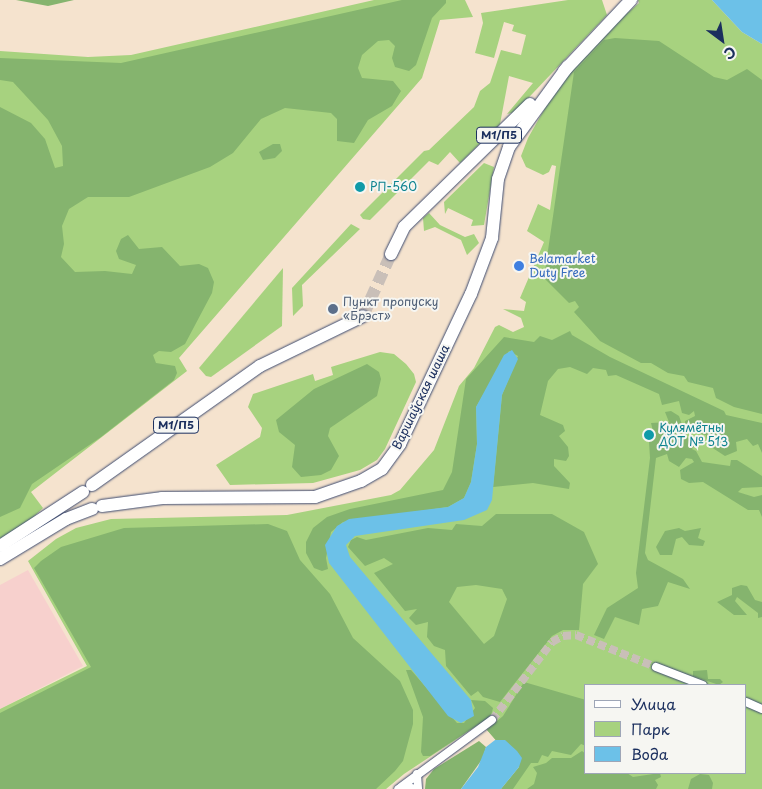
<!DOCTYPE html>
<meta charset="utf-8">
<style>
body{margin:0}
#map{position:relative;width:762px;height:789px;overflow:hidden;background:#f5e3ce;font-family:"Playpen Sans",sans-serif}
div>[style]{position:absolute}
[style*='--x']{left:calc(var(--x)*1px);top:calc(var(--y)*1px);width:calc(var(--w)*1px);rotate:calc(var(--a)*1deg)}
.built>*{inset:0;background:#f7d0cd}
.green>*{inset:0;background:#a7d27f}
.forest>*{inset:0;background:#85b46e}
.water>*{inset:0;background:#6cc1e8}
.minor-tunnel>*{height:8px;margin-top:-4px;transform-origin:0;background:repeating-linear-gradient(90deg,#c9bfb8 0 8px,transparent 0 12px)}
.trunk-tunnel>*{height:12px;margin-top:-6px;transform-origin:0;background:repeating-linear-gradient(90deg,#c9bfb8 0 12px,transparent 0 18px)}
.roads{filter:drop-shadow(0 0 1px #3c4a6f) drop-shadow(0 0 1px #3c4a6f)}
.minor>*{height:8px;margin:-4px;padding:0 4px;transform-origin:4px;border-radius:4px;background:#fff}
.tertiary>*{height:9px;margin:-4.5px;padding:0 4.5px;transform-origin:4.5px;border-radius:4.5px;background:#fff}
.trunk>*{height:12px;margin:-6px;padding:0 6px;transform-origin:6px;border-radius:6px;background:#fff}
.dots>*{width:14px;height:14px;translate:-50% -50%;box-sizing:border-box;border:2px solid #f6f6f2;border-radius:50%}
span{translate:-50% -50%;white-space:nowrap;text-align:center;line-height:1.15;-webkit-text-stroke:4px #f6f6f2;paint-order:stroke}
.shield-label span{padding:1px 4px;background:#f6f6f2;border:1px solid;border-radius:4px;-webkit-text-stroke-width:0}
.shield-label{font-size:11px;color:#1b2f5e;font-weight:700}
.culture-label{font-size:12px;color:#0d838f}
.left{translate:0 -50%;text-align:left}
.shop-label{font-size:12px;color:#366cbe}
.service-label{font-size:12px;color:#4e5e75}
.street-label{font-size:12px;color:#1b2f5e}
.legend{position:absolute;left:584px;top:684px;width:162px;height:90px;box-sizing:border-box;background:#f6f6f2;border:1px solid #9ea6b7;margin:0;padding:6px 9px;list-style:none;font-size:15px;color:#1b2f5e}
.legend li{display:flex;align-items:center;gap:10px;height:25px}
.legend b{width:25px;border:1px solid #9ea6b7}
.north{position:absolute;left:697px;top:15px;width:50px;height:50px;-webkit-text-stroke:4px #f6f6f2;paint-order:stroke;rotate:149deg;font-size:14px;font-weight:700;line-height:20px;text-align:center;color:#1b2f5e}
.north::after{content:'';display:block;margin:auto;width:18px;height:22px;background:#1b2f5e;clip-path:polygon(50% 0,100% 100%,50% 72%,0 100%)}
</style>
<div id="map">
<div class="built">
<i style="clip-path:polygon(28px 570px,83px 666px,0 709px,0 585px)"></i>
</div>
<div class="green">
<i style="clip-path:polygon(374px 0,465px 0,473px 17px,440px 20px,422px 78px,179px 358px,187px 371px,31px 492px,43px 508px,26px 524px,0 541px,0 51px,88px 57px,131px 55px)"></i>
<i style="clip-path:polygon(568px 0,602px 0,607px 15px,515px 112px,507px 114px,533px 83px,509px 76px,500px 124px,460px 163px,450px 152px,438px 165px,429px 161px,370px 220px,363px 219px,360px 215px,424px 151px,429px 150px,474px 107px,480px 91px,490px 83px,501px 50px,521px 55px,526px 35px,512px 31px,514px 25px,504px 22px,494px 58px,475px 53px,483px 23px,481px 13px)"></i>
<i style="clip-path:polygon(evenodd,638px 0,712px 0,742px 32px,762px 44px,762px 789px,501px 789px,519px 767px,481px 723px,404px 774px,386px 789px,0 789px,0 709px,87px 666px,28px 561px,56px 539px,76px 528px,111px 519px,287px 515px,391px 495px,400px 490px,434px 450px,459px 386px,474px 368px,495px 327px,499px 325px,513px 332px,524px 327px,521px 318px,503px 309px,524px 311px,526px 302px,520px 298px,544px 242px,527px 231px,538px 204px,550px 210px,556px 166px,552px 165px,549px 172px,543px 175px,526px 167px,521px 156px,528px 138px,557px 87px,611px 27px,639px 3px,638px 0,586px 685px,746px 685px,746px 773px,586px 773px,586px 685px)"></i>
<i style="clip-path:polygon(484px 163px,494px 167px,484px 225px,471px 226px,473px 220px,448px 208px,445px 214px,444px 202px)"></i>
<i style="clip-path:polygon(429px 213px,440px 225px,465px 237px,474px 234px,479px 243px,467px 255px,461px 240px,435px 227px,424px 231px,423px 218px)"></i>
<i style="clip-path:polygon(351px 224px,360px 229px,302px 285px,303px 306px,293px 316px,292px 288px)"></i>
<i style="clip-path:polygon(283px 268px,282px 326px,211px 377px,206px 376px,199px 368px)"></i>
<i style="clip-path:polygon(380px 352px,394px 354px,406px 364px,414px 374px,416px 382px,385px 449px,377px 460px,360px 470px,313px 483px,230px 485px,216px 465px,260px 437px,262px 428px,248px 407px,253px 394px,313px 374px,315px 381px,333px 375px,331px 367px)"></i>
</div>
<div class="forest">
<i style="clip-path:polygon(16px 0,74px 0,48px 6px)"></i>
<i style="clip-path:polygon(402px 0,446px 0,446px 3px,432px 18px,416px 65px,409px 71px,395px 67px,392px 58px,395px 46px,389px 40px,378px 41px,362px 55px,358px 68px,362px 78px,393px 81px,401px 91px,392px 106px,368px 120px,354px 143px,337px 141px,337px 119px,331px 113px,285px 108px,261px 119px,233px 153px,210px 167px,129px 197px,88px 197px,69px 209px,62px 226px,64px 244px,61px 257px,75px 272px,105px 271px,132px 274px,136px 265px,119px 259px,116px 251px,121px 239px,128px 235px,139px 249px,162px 247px,180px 266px,199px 264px,208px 268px,214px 282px,212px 293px,185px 344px,171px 352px,159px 351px,153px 355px,156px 363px,175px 366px,177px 373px,174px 380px,101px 437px,32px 484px,20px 508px,0 517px,0 107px,31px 123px,45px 139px,55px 168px,63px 166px,62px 146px,48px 120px,13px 82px,0 80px,0 58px,121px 63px)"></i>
<i style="clip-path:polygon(615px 38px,659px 41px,714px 77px,727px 80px,747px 69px,762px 80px,762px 414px,734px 407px,716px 398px,713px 388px,688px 382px,684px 376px,668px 373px,651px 363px,641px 363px,600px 341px,574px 312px,579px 307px,575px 301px,569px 303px,544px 278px,574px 72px,604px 40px)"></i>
<i style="clip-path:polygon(273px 144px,280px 144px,282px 151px,275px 158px,263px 160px,259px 152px)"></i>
<i style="clip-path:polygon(570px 331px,572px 335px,610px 357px,724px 411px,726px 415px,762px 423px,762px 453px,758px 444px,753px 446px,747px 439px,736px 442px,737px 451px,725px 456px,708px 445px,706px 435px,685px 430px,685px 421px,695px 416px,694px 411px,689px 415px,682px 413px,679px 401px,662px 405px,659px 394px,616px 375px,608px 376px,606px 370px,593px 368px,587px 374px,570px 367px,558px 369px,548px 381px,540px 415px,563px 425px,565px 431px,559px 436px,568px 447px,569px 456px,566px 461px,554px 459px,554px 466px,570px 483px,569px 489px,533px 483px,493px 487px,502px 395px,518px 356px,509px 351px,476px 407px,477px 444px,471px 482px,464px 498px,448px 507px,343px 522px,331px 532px,326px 558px,328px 569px,322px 571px,314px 568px,306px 553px,306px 542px,313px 528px,327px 517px,350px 509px,443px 490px,452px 472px,466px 379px,504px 337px,534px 342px,540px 336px,552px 340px)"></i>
<i style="clip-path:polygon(367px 364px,379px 372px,381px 379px,377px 396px,330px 428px,328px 436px,339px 456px,331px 470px,321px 475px,301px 477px,292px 467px,295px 445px,279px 432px,276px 420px,314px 389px)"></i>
<i style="clip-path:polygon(671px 411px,679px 416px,686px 436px,690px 440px,697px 438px,698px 442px,692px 449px,696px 451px,702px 462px,730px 466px,731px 460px,737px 460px,762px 476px,762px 487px,742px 488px,738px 492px,754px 497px,762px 495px,762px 517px,759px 510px,748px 510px,703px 482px,689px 483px,681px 479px,680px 470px,694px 462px,692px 459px,686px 458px,679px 467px,669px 461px,667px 454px,656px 458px,645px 553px,648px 560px,683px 579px,690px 589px,668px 582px,658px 606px,642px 609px,639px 625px,615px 617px,604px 639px,594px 635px,607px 608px,638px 588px,636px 573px,650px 458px,649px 442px,654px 435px,651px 423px,669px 422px,665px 412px)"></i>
<i style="clip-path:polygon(evenodd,496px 514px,552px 514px,584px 532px,598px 564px,583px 584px,579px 630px,563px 630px,552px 636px,500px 702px,483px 697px,478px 691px,471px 696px,446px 666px,445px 650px,434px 646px,427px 637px,428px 622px,416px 625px,409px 618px,417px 609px,405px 611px,374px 573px,393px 564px,384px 558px,365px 566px,348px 547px,351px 540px,357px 537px,366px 540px,428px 528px,452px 530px,456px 524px,482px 526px,496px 514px,476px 585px,502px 589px,507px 599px,494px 636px,484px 644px,449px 602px,457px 587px,476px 585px)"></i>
<i style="clip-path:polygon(268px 524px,287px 531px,300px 560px,330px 594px,353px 638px,400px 681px,413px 710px,413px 724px,403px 761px,395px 771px,376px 789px,0 789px,0 713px,91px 667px,34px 568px,41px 561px,61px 547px,124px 528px)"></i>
<i style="clip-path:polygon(679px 528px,685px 531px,701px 528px,698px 538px,705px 541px,703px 546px,689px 545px,682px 537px,676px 539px,672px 555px,660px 555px,656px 547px,665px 531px)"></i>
<i style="clip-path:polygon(741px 585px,747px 586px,755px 600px,762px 602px,762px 617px,758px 618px,758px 613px,737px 597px,735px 601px,747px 615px,734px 615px,717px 602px,732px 595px,732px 588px)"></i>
<i style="clip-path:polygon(406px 670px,411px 670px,457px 723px,464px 723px,475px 708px,471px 700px,485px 701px,493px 708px,491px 716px,430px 756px,423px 756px,421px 752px,423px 717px)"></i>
<i style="clip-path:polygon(707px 670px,708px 679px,720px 679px,723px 682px,719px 685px,693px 676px,693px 671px)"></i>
<i style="clip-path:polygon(524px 682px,586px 700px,586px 746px,581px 744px,571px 755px,552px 751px,548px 757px,542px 755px,538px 763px,531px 763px,513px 789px,501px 789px,519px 767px,487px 730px,503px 716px)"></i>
<i style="clip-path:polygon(479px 741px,486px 747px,483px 758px,461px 789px,425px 789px,426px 779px,434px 769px)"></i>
<i style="clip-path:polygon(582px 751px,586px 754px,586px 773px,627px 773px,633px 777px,660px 773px,661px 777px,655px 780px,658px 785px,656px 789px,527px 789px,534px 784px,537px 773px,533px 767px,546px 763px,552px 758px,571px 758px)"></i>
<i style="clip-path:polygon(700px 774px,709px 775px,713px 783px,712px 789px,688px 789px,691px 779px)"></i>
</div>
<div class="water">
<i style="clip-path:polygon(712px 0,762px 0,762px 44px,742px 32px)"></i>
<i style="clip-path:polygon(512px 350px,518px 359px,502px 395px,492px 500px,487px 510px,464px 520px,355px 536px,346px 545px,350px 557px,471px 700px,474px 716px,461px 723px,448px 716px,329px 563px,325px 545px,337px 526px,349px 519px,448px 507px,464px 498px,471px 482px,477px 444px,476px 407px,504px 355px)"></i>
<i style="clip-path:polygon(495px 740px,505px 740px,517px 751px,522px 758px,519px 767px,501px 789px,461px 789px,478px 767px,486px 747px)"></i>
</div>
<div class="minor-tunnel">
<i style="--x:492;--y:720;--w:98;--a:-52.4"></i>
<i style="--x:552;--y:642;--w:13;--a:-29"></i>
<i style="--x:563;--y:636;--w:13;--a:-4"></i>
<i style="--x:576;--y:635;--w:86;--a:21.8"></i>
</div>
<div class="trunk-tunnel">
<i style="--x:363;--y:316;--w:68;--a:-65.7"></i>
</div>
<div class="roads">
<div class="minor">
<i style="--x:656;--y:667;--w:50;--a:21"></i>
<i style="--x:746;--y:702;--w:17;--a:24"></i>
<i style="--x:417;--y:774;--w:15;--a:86"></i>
<i style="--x:401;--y:787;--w:113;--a:-36.4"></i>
</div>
<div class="tertiary">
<i style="--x:398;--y:789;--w:8;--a:-23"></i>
<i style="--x:405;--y:786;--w:9;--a:18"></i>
</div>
<div class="trunk">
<i style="--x:564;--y:71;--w:98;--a:-46.7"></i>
<i style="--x:391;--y:254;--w:30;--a:-64"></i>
<i style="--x:404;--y:227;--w:176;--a:-44.3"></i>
<i style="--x:92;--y:485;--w:206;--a:-35.3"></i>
<i style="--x:260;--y:366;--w:114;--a:-25.9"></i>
<i style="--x:102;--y:506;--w:61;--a:-7.6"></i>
<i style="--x:162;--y:498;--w:153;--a:-0.4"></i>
<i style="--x:315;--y:497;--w:49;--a:-19.2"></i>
<i style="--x:361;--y:481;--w:24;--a:-30"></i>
<i style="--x:382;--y:469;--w:31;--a:-54"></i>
<i style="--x:400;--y:444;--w:166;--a:-64.7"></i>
<i style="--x:471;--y:294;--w:60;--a:-69.4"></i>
<i style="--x:492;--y:238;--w:59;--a:-84.2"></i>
<i style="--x:498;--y:179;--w:34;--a:-71"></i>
<i style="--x:509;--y:147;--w:100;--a:-53.9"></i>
<i style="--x:0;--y:546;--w:99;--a:-33"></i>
<i style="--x:0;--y:559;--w:77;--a:-31.2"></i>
<i style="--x:66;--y:519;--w:28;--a:-21"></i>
</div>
</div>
<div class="dots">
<i style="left:360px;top:187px;background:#0f9aa8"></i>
<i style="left:519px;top:266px;background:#3f7fe0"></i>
<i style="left:333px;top:309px;background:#5c6f8a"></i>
<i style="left:649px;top:435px;background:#0f9aa8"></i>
</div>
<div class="shield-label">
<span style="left:499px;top:135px">М1/П5</span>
<span style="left:176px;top:425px">М1/П5</span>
</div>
<div class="culture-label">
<span class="left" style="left:370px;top:187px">РП-560</span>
<span class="left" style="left:659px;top:435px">Кулямётны<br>ДОТ № 513</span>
</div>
<div class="shop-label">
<span class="left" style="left:529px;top:266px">Belamarket<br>Duty Free</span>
</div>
<div class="service-label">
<span class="left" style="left:343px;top:309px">Пункт пропуску<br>«Брэст»</span>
</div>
<div class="street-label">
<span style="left:421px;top:397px;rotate:-64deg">Варшаўская шаша</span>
</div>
<ul class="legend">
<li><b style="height:6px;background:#fff"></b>Улица</li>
<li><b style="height:14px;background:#a7d27f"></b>Парк</li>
<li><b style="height:14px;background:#6cc1e8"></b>Вода</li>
</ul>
<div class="north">С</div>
</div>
